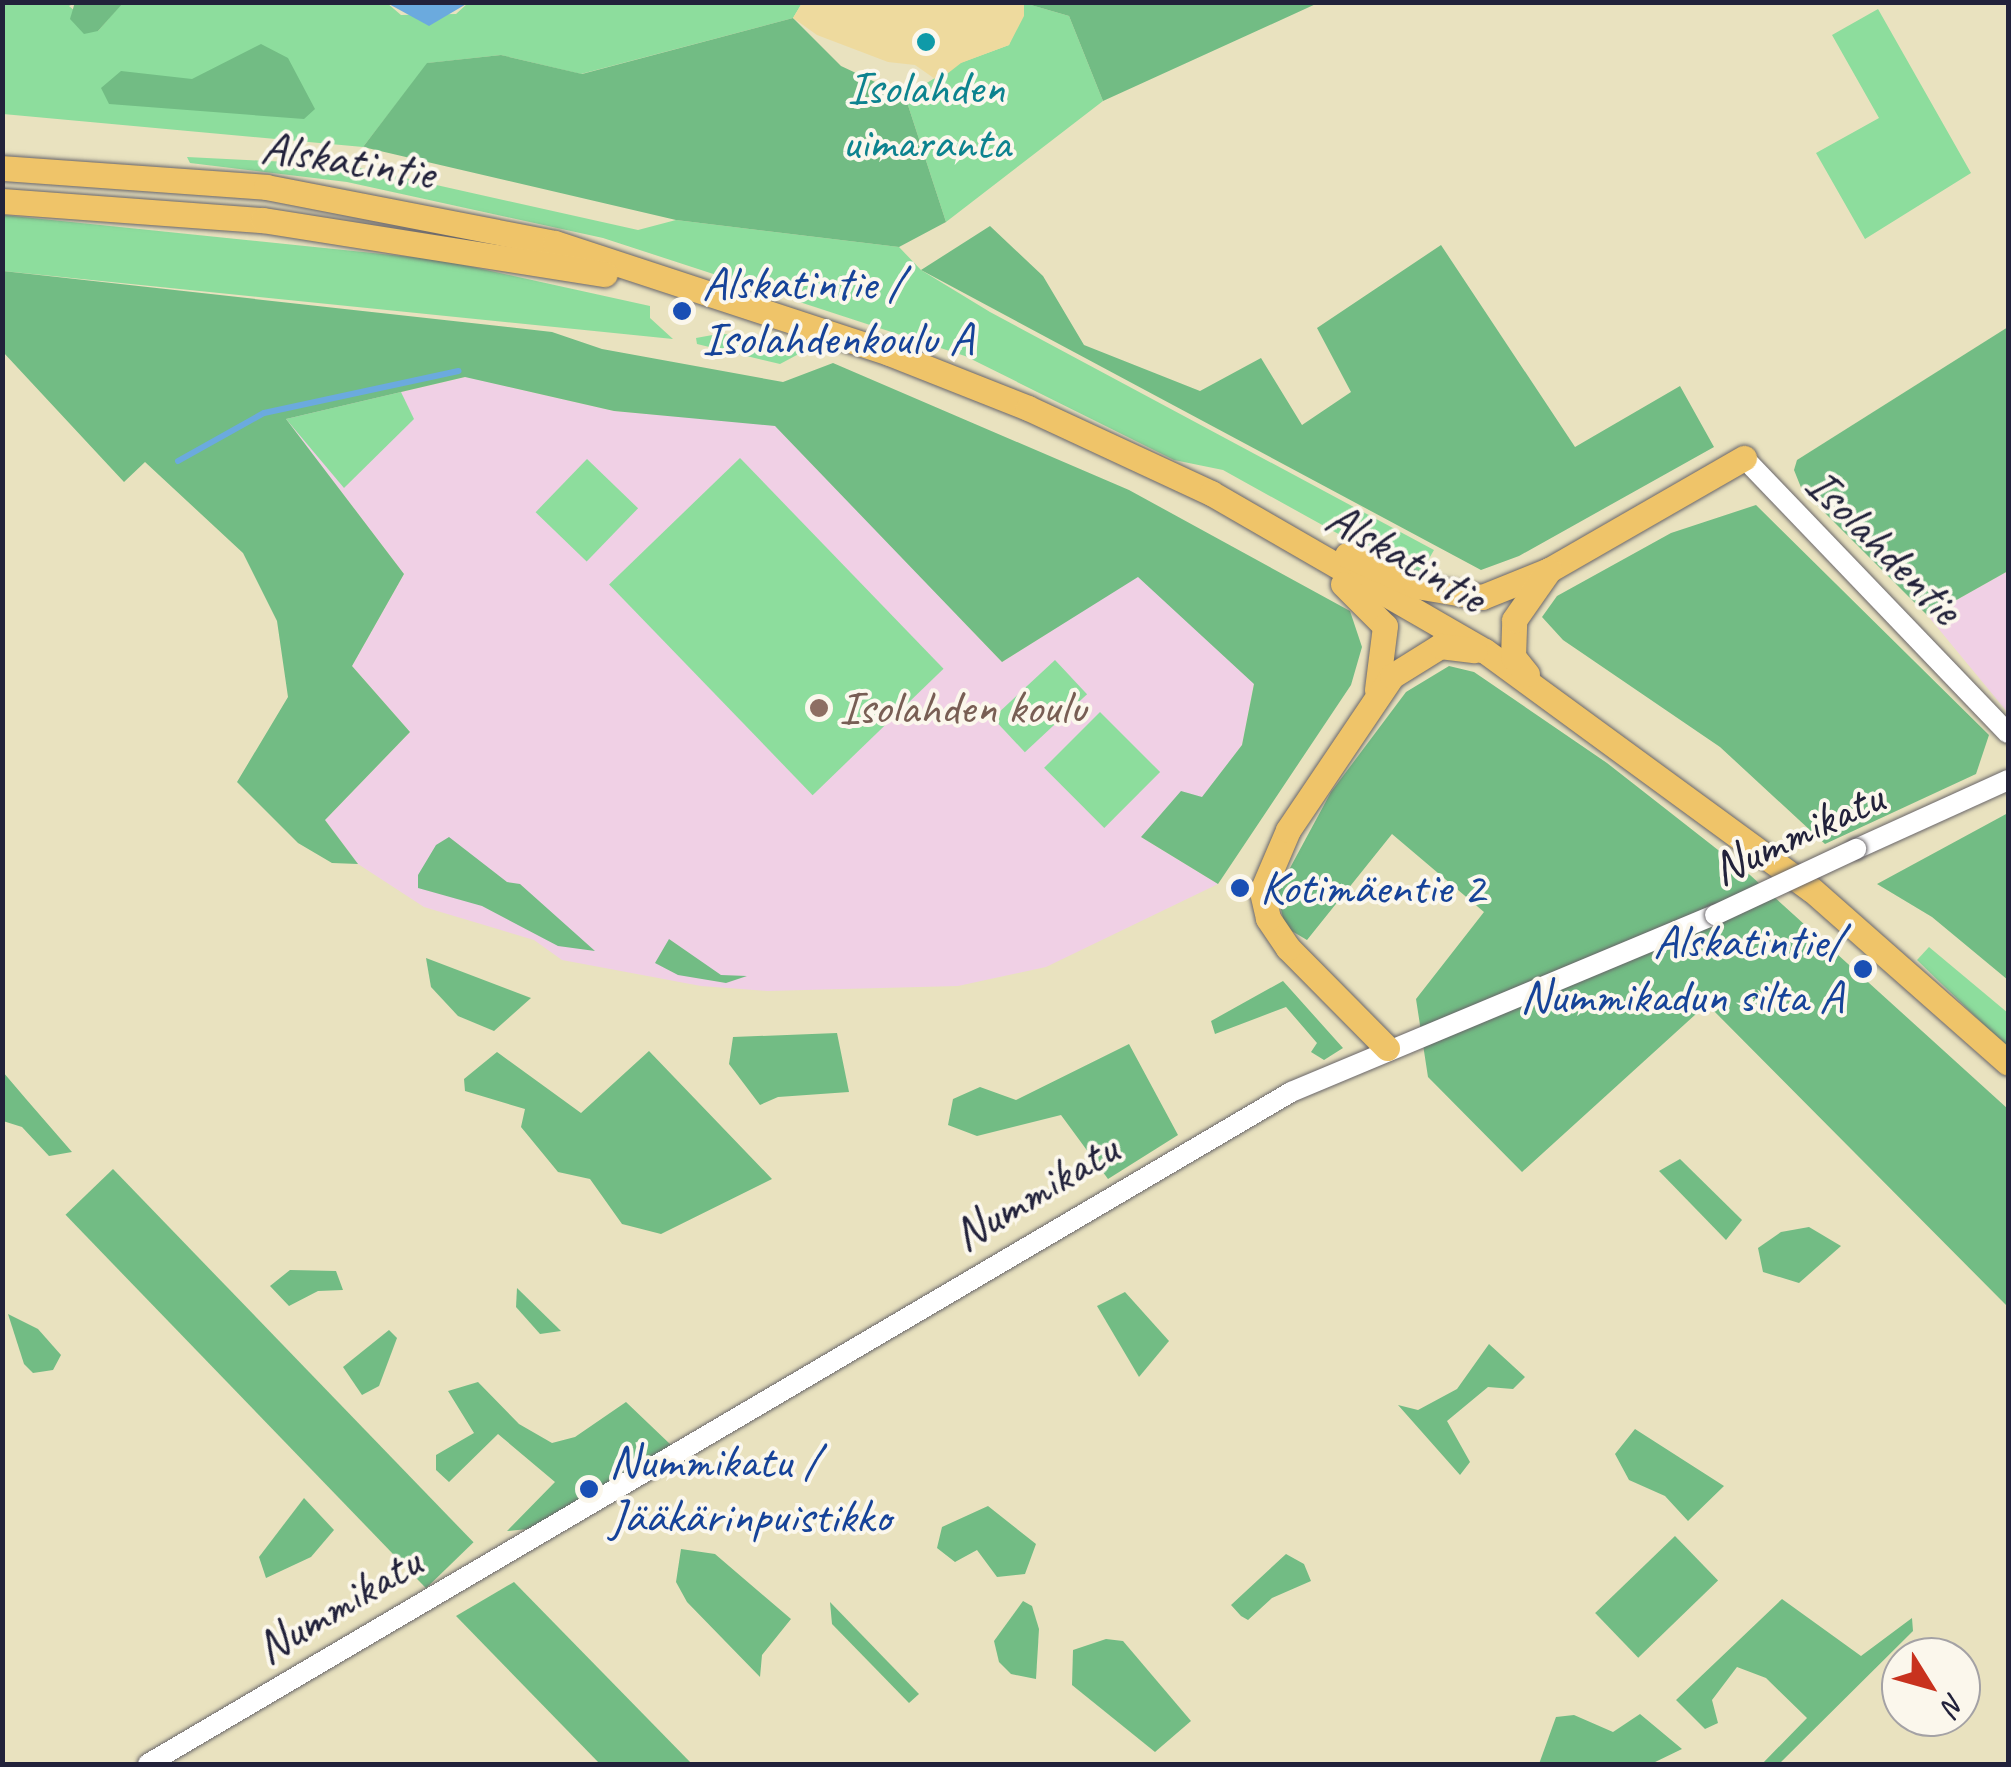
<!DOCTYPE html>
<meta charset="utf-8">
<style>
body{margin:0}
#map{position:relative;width:2011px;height:1767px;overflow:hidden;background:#e9e2bf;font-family:Caveat,sans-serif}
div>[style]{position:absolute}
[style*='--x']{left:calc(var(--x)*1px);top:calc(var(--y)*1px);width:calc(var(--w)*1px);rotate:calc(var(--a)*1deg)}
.built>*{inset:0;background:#f0d0e5}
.green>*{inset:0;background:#8ddd9d;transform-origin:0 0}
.forest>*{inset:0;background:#72bc84;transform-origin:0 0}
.sand>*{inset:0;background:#eeda9e}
.water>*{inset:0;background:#6baade}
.stream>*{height:6px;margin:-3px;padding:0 3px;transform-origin:3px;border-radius:3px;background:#6baade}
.roads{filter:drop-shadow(0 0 2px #686569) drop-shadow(0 0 2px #686569)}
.minor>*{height:20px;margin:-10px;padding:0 10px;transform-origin:10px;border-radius:10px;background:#fff}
.major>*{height:25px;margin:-12.5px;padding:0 12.5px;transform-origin:12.5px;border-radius:12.5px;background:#efc469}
.bridges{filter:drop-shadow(0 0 2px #686569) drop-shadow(0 0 2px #686569)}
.minor-bridge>*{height:20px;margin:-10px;padding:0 10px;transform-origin:10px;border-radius:10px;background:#fff}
.dots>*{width:28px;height:28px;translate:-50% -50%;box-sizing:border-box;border:5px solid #fbf7ec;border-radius:50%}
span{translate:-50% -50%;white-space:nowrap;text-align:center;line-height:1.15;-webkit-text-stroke:8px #fbf7ec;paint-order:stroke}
.culture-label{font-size:48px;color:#0d838f}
.street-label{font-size:48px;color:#22223b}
.transit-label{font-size:48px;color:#164399}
.left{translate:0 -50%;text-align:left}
.right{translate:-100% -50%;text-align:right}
.education-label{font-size:48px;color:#785e54}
.frame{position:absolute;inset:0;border:5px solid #22223b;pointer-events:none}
.north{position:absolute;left:1881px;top:1637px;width:100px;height:100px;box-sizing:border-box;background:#fbf7ec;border:2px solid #a4a2a5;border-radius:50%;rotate:127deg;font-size:28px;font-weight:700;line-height:40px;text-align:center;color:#22223b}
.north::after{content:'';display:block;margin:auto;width:35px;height:45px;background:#c8321e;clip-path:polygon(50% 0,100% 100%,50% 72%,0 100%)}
</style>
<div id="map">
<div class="built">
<i style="clip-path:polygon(466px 377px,614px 411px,775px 425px,1002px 662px,1138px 576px,1254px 683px,1242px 745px,1202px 798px,1141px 837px,1218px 884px,1046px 967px,958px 986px,767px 991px,701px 986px,562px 960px,534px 940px,424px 907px,358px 864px,325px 820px,410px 732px,352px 666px,404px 574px,286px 419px)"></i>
<i style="clip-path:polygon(2008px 571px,2008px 713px,1928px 616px)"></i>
</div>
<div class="green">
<i style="clip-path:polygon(123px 2px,387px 3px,401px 15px,456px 14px,468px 3px,802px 3px,793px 18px,581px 74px,501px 55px,428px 63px,363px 147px,3px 114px,2px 3px,75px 3px,69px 6px,98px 31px)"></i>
<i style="clip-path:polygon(1024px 3px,1069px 16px,1103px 101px,946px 222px,905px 96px,960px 63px,1009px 45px)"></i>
<i style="clip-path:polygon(1878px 9px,1971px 173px,1865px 239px,1816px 153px,1879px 118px,1832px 35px)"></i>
<i style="clip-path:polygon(187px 157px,347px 165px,638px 230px,676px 220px,899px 247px,921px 270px,990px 312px,1434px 550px,1418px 578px,1223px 470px,1174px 460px,965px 356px,603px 238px,347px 182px,190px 163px)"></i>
<i style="clip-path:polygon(3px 215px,441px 260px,650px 306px,650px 318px,673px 339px,3px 271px)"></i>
<i style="clip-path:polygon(718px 334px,770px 336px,810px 348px,780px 364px,697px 344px,696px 338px)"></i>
<i style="clip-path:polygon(401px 392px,414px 419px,344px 488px,286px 419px)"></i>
<i style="left:740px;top:458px;width:293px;height:182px;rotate:46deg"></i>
<i style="left:587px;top:459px;width:71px;height:74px;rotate:44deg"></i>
<i style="left:1055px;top:660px;width:47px;height:85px;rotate:47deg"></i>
<i style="left:1100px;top:712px;width:85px;height:79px;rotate:45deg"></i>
<i style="clip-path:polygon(1929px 947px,2008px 1013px,2008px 1048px,1917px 960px)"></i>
</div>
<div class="forest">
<i style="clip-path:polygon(75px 2px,123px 2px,123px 3px,98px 31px,84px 34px,70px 19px)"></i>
<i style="clip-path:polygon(1024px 3px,1318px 3px,1103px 101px,1069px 16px)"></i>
<i style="clip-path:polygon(793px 18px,841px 66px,905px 96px,946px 222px,899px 247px,676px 220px,363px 147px,427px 63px,501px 55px,582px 74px)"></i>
<i style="clip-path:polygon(261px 44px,288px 58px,315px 109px,304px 119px,109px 104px,101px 88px,121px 71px,192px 79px)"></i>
<i style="clip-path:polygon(990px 226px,1043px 276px,1084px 345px,1200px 391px,1261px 358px,1302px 425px,1351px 392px,1317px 328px,1441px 245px,1575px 447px,1680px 386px,1714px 447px,1519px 556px,1481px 570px,921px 270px)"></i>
<i style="clip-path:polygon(3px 271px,552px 332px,602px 349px,783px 382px,833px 363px,1129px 490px,1350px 611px,1362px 647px,1351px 685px,1218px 884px,1141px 837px,1181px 791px,1202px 797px,1242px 745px,1254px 684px,1138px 577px,1002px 662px,775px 426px,614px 411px,465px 377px,286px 419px,404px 574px,352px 666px,410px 732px,325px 820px,358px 864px,332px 863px,298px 843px,237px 782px,288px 697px,277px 621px,243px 553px,145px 462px,124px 482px,3px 352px)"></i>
<i style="clip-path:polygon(2008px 327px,2008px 571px,1928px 616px,1802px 490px,1794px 470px,1797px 460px)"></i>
<i style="clip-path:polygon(1756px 505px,1989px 735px,1976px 774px,1825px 844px,1720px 747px,1563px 640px,1542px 617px,1557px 596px,1671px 533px)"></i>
<i style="clip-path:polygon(1449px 666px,1474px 672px,1607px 763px,1750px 875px,2008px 1109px,2008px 1307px,1707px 1004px,1522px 1172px,1428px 1077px,1416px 999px,1484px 912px,1392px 834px,1307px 940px,1285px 927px,1277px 892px,1331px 792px,1406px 692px)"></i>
<i style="clip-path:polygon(2008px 813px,2008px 980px,1932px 917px,1877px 884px)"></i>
<i style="clip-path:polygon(449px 837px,507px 882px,520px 884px,595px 951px,558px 946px,482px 906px,418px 888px,418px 875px,436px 845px)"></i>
<i style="clip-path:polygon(669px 939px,721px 975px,747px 976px,726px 983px,678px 975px,655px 963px)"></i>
<i style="clip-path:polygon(426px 958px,531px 998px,494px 1031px,458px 1016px,431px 987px)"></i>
<i style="clip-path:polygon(1283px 981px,1343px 1048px,1324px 1060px,1311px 1052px,1317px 1043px,1286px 1007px,1215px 1034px,1211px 1021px)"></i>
<i style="clip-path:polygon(837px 1033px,849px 1092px,778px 1097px,760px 1105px,729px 1064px,733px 1037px)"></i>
<i style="clip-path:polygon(1129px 1044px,1178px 1135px,1108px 1179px,1061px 1115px,977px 1136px,948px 1125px,953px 1099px,980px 1087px,1016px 1100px)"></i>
<i style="clip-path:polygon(649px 1051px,772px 1179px,661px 1234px,622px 1224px,590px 1179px,558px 1172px,521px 1127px,525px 1109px,465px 1091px,464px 1079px,497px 1052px,581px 1113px)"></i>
<i style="clip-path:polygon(3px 1072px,26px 1099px,72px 1152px,49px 1156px,22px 1127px,3px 1121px)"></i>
<i style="clip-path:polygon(1680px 1159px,1742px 1220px,1726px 1240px,1659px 1171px)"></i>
<i style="left:113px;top:1169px;width:519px;height:66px;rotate:46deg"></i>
<i style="clip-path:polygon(1809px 1227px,1841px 1246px,1799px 1283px,1763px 1272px,1758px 1248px,1781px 1232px)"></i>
<i style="clip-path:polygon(290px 1270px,336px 1271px,343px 1290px,318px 1291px,289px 1306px,270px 1286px)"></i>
<i style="clip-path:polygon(517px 1288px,561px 1331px,540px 1334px,516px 1307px)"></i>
<i style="clip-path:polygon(1125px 1292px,1169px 1341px,1139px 1377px,1097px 1306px)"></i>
<i style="clip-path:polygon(8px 1314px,38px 1329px,61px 1355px,53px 1370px,33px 1373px,24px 1364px)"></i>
<i style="clip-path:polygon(389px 1330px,397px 1338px,379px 1386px,362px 1395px,343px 1367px)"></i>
<i style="clip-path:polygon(1489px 1344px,1525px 1377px,1513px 1389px,1488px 1387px,1447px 1421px,1470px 1462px,1460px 1475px,1398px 1405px,1418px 1410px,1457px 1389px)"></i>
<i style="clip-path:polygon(478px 1382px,519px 1424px,552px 1443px,575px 1437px,626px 1402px,671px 1445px,528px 1529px,507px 1531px,555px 1482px,498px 1434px,449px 1482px,436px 1470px,436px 1455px,474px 1433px,448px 1391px)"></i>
<i style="clip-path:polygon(1635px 1429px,1724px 1486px,1688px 1521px,1665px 1496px,1629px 1480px,1615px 1454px)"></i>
<i style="clip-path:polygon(304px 1498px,334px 1530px,311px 1557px,266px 1578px,259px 1557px)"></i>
<i style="clip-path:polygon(988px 1506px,1036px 1544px,1025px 1574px,997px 1577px,977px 1550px,955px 1562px,937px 1548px,942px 1527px)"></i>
<i style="left:1675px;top:1536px;width:62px;height:111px;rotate:46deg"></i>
<i style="clip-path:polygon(681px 1549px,715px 1554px,791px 1619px,762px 1655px,760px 1677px,687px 1602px,676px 1582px)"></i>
<i style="clip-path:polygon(1286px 1554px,1304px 1564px,1311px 1581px,1272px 1598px,1248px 1620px,1241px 1616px,1231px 1605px)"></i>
<i style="clip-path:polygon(514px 1582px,692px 1764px,600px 1764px,456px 1616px)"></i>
<i style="clip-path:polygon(1782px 1599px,1861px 1656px,1912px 1618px,1913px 1631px,1779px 1764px,1762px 1764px,1807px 1718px,1766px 1678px,1737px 1667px,1712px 1700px,1718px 1723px,1705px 1729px,1676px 1700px)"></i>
<i style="clip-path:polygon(1023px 1601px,1032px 1606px,1039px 1629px,1036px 1679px,1011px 1674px,999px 1662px,994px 1641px)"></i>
<i style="clip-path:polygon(830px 1602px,919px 1694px,909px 1703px,832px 1624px)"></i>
<i style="clip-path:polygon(1106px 1639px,1123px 1641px,1191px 1721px,1155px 1752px,1072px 1685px,1073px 1650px)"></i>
<i style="clip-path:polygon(1640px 1714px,1682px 1749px,1651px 1764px,1539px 1764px,1556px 1717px,1574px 1715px,1613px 1732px)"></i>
</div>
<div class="sand">
<i style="clip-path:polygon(802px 3px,1024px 3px,1024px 16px,1009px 45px,961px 63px,938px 81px,915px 65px,888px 62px,817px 35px,793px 18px)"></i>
</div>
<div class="water">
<i style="clip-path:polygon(387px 3px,468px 3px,429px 26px)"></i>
</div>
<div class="stream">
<i style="--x:178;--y:461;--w:98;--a:-29.2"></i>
<i style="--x:264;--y:413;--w:199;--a:-12.2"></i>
</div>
<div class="roads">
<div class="minor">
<i style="--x:1744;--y:458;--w:381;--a:46.2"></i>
<i style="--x:1856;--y:849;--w:167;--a:-24.4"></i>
<i style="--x:148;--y:1764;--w:1326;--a:-30.45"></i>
<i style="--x:1291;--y:1092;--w:459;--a:-22.7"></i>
</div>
<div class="major">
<i style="--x:2;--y:168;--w:265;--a:4.1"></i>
<i style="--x:266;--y:187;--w:294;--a:11"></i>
<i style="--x:555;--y:243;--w:352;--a:18.2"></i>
<i style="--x:889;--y:353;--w:149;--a:21.6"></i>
<i style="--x:1028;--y:408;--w:202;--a:24.9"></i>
<i style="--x:1211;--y:493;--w:316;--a:30"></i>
<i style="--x:1485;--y:651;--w:405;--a:36.2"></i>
<i style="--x:1812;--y:890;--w:261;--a:41.4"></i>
<i style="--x:2;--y:201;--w:262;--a:4.2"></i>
<i style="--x:263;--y:220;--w:346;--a:9"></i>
<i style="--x:1347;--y:555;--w:76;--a:24.2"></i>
<i style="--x:1416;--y:586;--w:67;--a:9.5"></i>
<i style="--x:1482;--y:597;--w:72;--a:-21.9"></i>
<i style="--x:1549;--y:570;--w:225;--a:-29.9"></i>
<i style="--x:1343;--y:584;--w:59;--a:45"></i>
<i style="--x:1385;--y:626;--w:64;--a:97.2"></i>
<i style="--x:1527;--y:674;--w:22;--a:-129"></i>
<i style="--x:1513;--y:657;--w:37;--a:-88"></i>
<i style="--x:1514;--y:620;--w:61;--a:-55"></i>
<i style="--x:1387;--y:1048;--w:141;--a:-134.7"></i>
<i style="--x:1288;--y:948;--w:36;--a:-124"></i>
<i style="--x:1268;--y:918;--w:28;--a:-103"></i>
<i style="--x:1262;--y:891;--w:66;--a:-66.9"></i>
<i style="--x:1288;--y:830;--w:186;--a:-56"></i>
<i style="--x:1392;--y:676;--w:57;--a:-32"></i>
<i style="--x:1440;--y:646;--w:35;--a:7"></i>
</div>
</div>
<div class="bridges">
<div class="minor-bridge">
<i style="--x:1715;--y:915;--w:156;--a:-25.1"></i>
</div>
</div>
<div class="dots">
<i style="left:926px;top:42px;background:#0f9aa8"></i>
<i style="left:682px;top:311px;background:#1a4fb4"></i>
<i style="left:819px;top:708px;background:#8d6e63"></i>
<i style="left:1240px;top:888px;background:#1a4fb4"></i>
<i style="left:1863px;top:969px;background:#1a4fb4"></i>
<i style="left:589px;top:1489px;background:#1a4fb4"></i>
</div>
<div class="culture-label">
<span style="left:926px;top:115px">Isolahden<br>uimaranta</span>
</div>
<div class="street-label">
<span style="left:348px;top:160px;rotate:9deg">Alskatintie</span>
<span style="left:1884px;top:546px;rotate:45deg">Isolahdentie</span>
<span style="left:1406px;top:557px;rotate:30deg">Alskatintie</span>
<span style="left:1797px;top:833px;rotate:-25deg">Nummikatu</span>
<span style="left:1035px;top:1192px;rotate:-31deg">Nummikatu</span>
<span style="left:338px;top:1605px;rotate:-31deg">Nummikatu</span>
</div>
<div class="transit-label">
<span class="left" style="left:702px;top:311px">Alskatintie /<br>Isolahdenkoulu A</span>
<span class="left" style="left:1260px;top:888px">Kotimäentie 2</span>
<span class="right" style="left:1843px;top:969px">Alskatintie/<br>Nummikadun silta A</span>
<span class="left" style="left:609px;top:1489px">Nummikatu /<br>Jääkärinpuistikko</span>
</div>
<div class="education-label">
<span class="left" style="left:839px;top:708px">Isolahden koulu</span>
</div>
<div class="frame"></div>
<div class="north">N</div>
</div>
